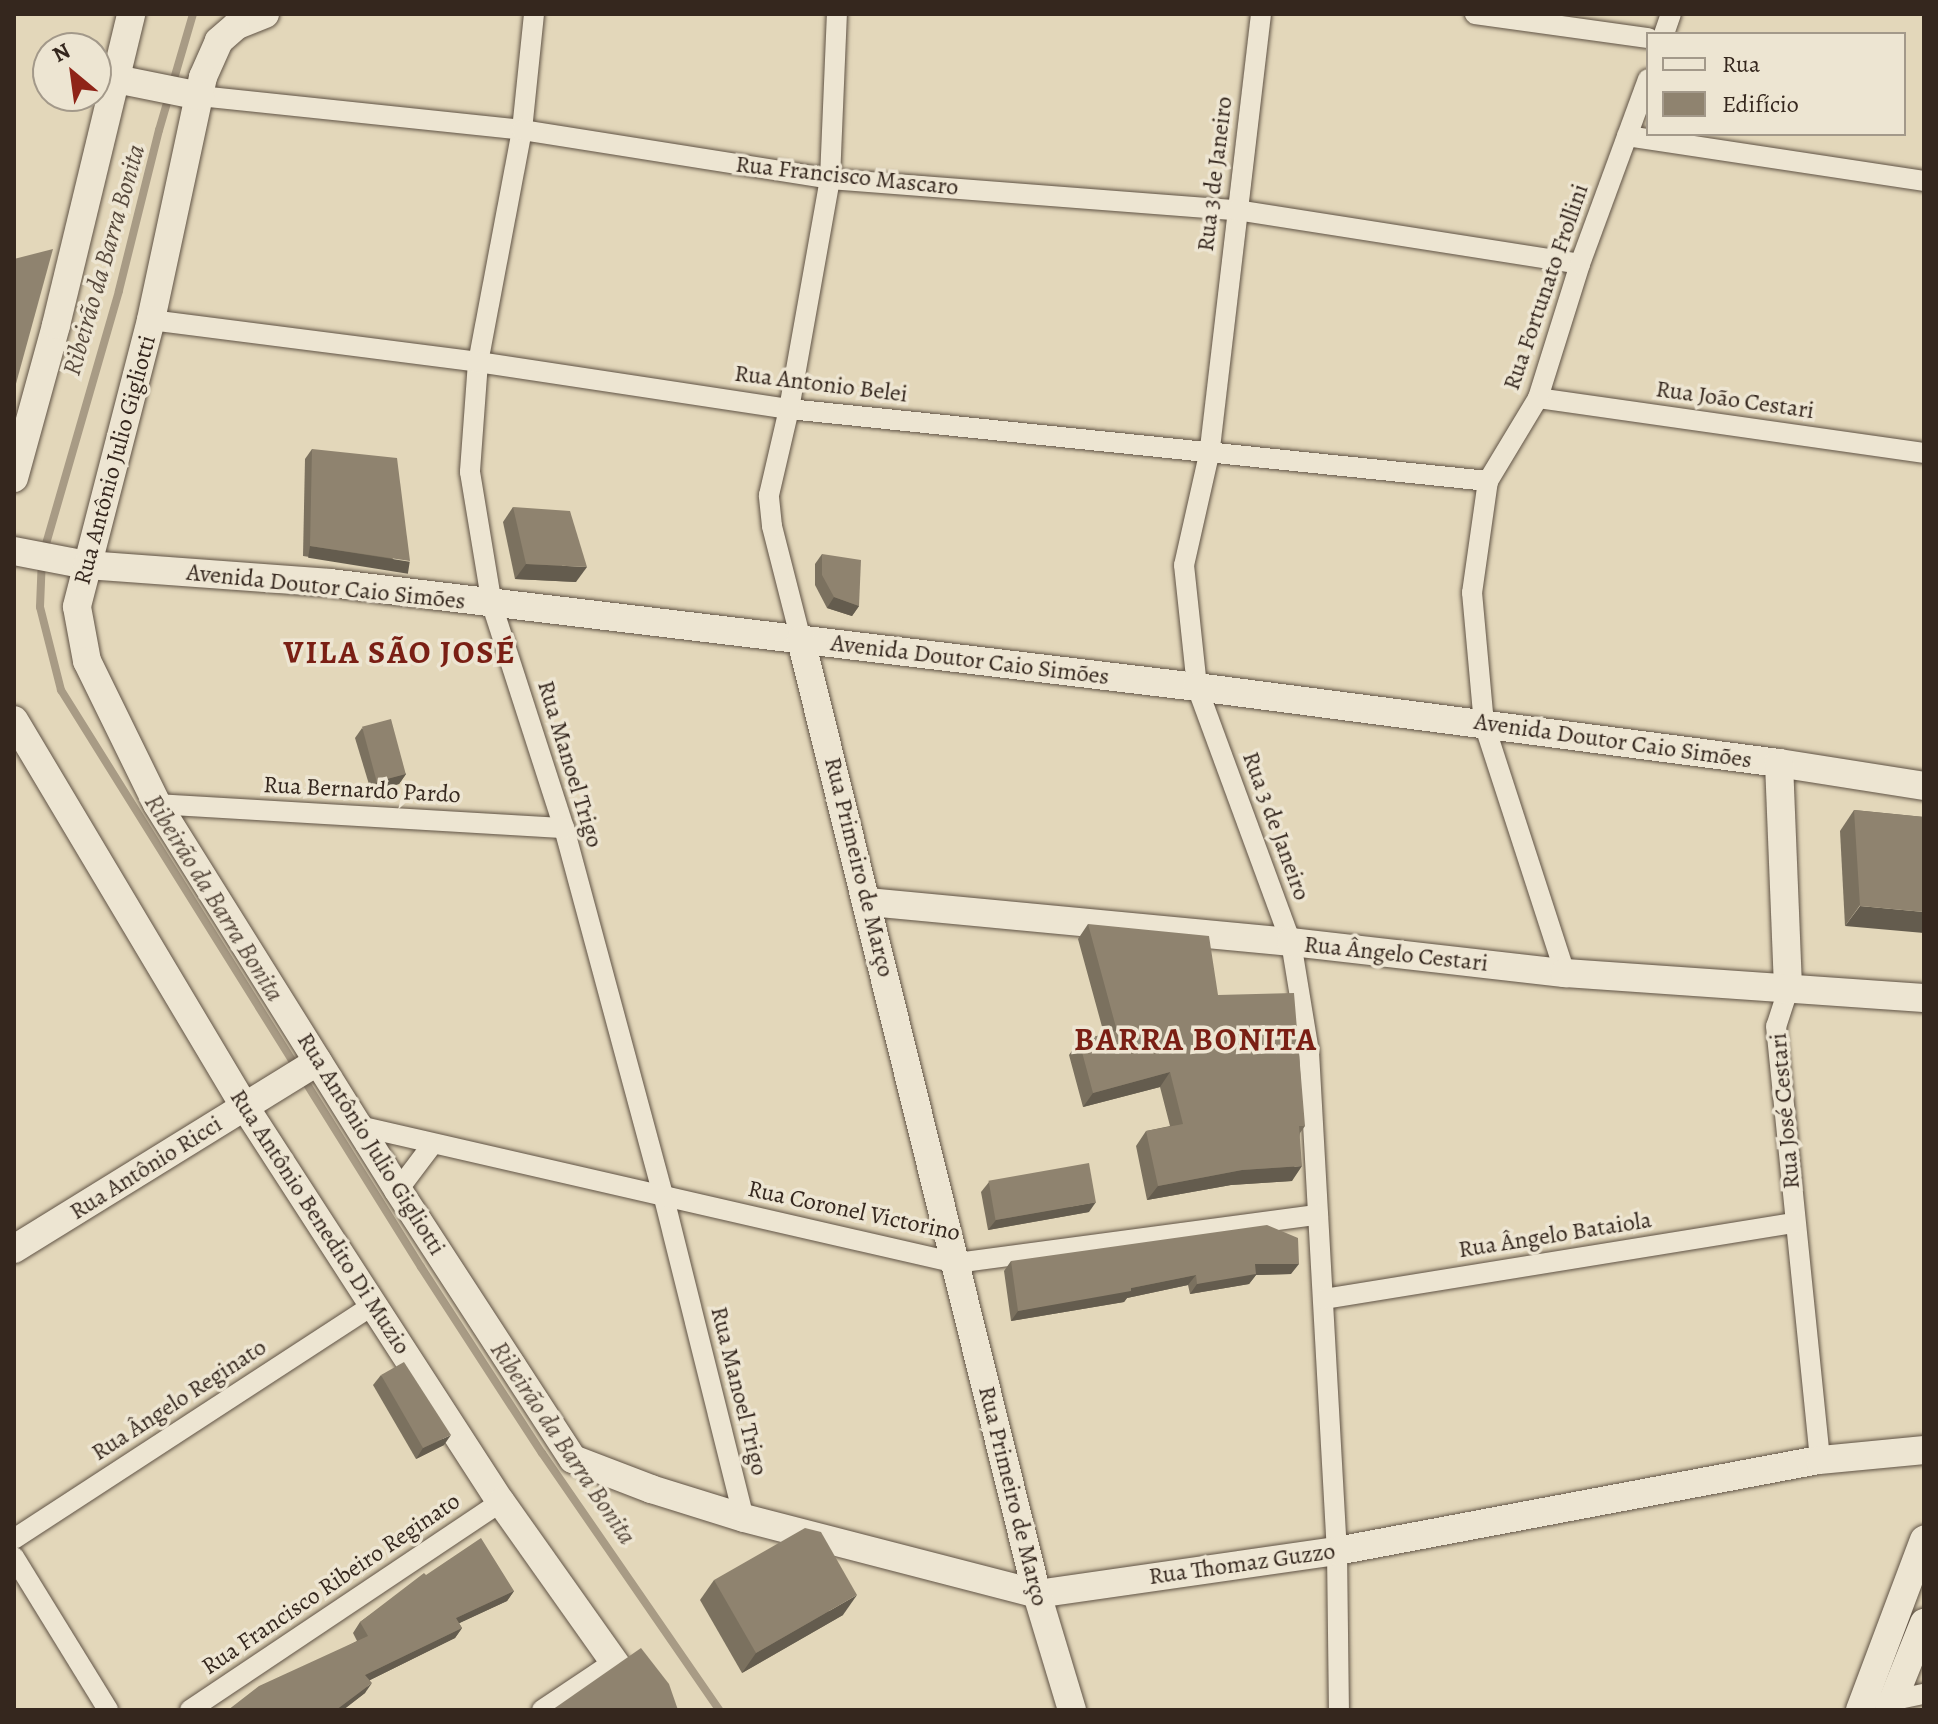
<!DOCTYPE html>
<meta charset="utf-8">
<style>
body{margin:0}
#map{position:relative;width:1938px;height:1724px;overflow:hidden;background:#e3d7ba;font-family:Alegreya,serif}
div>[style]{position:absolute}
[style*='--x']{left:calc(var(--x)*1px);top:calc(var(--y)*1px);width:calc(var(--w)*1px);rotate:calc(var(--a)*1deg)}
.stream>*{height:8px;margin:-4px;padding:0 4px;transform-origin:4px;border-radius:4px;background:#a89b85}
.roads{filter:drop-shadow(0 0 2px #605345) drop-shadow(0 0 2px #605345)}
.street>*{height:20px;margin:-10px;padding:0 10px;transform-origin:10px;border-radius:10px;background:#ede5d2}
.secondary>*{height:28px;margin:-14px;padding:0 14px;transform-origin:14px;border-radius:14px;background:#ede5d2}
.wall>*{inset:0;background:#7b715f}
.shaded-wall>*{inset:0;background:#645c4e;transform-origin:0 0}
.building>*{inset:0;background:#8f836f;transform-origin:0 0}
span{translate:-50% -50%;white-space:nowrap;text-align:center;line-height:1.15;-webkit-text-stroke:7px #ede5d2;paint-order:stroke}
.street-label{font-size:24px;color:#35271e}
.water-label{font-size:26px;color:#584a3d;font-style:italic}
.district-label{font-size:32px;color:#7a1f14;font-weight:700;letter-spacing:2px}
.frame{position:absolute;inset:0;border:16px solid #35271e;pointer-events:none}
.legend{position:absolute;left:1646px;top:32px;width:260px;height:104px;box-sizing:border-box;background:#ede5d2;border:2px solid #a3998a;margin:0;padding:10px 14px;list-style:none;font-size:24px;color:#35271e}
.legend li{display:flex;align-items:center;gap:16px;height:40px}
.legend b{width:40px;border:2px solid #a3998a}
.north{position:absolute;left:32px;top:32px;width:80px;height:80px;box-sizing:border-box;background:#ede5d2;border:2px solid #a3998a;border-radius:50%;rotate:331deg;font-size:22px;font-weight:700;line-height:32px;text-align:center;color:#35271e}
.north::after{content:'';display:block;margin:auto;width:28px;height:36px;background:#8f2418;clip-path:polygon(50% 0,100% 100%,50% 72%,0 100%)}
</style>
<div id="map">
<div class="stream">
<i style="--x:193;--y:14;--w:121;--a:106.3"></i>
<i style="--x:159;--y:130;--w:166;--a:104"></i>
<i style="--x:119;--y:291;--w:277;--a:106.1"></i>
<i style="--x:42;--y:557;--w:50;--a:92.3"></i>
<i style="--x:40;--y:607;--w:86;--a:75.8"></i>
<i style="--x:61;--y:690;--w:680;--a:58.04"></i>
<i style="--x:421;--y:1267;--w:222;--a:57"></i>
<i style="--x:542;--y:1453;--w:312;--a:55.4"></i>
</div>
<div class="roads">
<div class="street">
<i style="--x:534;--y:14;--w:117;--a:95.9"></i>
<i style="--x:522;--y:130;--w:236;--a:100.7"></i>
<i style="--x:478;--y:362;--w:110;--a:94.2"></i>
<i style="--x:470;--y:472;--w:135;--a:80.6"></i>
<i style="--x:492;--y:605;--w:234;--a:72.1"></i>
<i style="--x:564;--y:828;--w:379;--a:74.9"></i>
<i style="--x:663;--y:1194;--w:334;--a:76"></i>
<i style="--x:1261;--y:14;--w:439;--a:96.7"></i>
<i style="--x:1210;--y:450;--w:118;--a:102.7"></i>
<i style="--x:1184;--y:565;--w:123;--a:83.9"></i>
<i style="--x:1197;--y:687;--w:272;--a:69.8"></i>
<i style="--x:1291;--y:942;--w:111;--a:80.7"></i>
<i style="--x:1309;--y:1052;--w:500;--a:86.8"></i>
<i style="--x:1337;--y:1551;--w:159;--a:89.3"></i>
<i style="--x:1475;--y:14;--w:175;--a:7.9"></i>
<i style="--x:1664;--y:34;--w:21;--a:-71"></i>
<i style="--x:200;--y:96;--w:324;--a:6"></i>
<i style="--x:522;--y:130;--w:312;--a:9"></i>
<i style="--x:830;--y:179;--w:407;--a:4.4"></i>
<i style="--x:1236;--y:210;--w:348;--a:8.9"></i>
<i style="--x:1627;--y:136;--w:300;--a:8.6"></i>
<i style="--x:151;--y:320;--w:330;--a:7.3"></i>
<i style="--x:478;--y:362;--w:315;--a:8.6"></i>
<i style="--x:789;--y:409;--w:703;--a:5.88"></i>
<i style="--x:1538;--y:398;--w:390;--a:8.1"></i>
<i style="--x:801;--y:640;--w:118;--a:-104.3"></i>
<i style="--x:772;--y:526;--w:31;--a:-96"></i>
<i style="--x:769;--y:495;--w:88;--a:-76.9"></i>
<i style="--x:789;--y:409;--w:234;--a:-79.9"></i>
<i style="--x:830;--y:179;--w:165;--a:-87.6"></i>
<i style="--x:157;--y:804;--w:408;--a:3.4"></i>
<i style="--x:1565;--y:973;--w:262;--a:-108"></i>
<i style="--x:1484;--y:724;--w:132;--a:-95.2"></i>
<i style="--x:1472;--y:593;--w:113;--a:-81.9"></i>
<i style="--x:1488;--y:481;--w:97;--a:-58.9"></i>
<i style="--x:1538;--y:398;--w:140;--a:-72.6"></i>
<i style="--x:1580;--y:264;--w:197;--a:-69.8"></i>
<i style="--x:1788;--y:990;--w:38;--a:108"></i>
<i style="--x:1776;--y:1026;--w:436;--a:84.2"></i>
<i style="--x:359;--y:1126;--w:613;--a:12.92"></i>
<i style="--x:956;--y:1263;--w:365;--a:-7.6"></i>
<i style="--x:398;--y:1190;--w:56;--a:-52.9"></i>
<i style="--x:1324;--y:1299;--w:477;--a:-9.2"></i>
<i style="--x:14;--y:1539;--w:429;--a:-33.1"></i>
<i style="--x:14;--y:1557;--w:180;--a:58.4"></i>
<i style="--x:1885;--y:1702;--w:40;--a:-12"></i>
<i style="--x:190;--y:1710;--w:374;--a:-33.8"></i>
<i style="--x:542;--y:1710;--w:87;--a:-33.7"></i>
</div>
<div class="secondary">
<i style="--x:265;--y:14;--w:31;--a:158"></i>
<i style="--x:236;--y:26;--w:23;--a:139"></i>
<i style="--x:219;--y:41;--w:39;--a:114"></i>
<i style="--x:203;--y:77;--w:249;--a:102.1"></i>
<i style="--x:151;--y:320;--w:296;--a:104.5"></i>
<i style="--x:77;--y:607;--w:55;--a:79.5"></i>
<i style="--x:87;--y:661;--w:159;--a:63.9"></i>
<i style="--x:157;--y:804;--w:455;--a:58"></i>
<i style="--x:398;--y:1190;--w:321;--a:57"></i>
<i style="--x:573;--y:1459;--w:84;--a:21"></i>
<i style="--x:651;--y:1489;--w:97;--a:17.3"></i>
<i style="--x:744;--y:1518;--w:303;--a:14.5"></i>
<i style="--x:1037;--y:1594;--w:303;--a:-8.2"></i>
<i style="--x:1337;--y:1551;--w:491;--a:-10.7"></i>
<i style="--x:1820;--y:1460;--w:104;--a:-5.5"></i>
<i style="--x:116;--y:79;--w:86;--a:11.4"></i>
<i style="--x:14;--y:478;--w:159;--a:-74.6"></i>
<i style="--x:56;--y:325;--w:320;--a:-76.4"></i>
<i style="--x:14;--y:551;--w:74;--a:10.9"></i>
<i style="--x:87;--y:565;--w:244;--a:4.2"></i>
<i style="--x:330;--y:583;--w:873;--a:6.84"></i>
<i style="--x:1197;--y:687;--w:587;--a:7.44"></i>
<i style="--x:1779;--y:763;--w:147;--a:9"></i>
<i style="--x:801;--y:640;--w:983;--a:76.11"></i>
<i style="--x:1037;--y:1594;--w:121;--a:73.2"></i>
<i style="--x:14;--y:720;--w:451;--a:59.2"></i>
<i style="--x:245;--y:1107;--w:471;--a:57.1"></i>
<i style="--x:501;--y:1502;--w:255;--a:54.7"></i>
<i style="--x:1779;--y:763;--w:227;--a:87.7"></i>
<i style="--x:868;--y:902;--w:425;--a:5.4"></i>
<i style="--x:1291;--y:942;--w:276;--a:6.5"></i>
<i style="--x:1565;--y:973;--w:360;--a:4"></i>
<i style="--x:14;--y:1249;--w:357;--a:-31.7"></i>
<i style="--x:1860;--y:1710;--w:182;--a:-69.4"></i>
<i style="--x:1889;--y:1710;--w:94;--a:-68.1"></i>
</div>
</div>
<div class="wall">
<i style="clip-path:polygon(312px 449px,402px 571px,303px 556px,305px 459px)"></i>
<i style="clip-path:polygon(513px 507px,576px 582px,515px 579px,503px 522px)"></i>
<i style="clip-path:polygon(822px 554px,859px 606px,852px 616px,827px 608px,815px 585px,815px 564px)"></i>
<i style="clip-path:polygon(362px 728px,406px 774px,399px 784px,371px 791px,355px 738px)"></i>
<i style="clip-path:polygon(1854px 810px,1924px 817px,1845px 926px,1840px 831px)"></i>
<i style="clip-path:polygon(1088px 924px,1218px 995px,1305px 1126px,1300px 1133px,1292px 1181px,1231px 1185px,1147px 1200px,1136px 1146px,1146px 1131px,1170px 1126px,1160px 1087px,1083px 1107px,1069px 1055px,1079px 1041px,1104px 1034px,1078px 939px)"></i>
<i style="clip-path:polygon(989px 1182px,1089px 1212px,988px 1230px,981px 1192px)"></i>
<i style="clip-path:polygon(1011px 1261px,1291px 1274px,1256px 1275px,1249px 1284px,1190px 1294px,1188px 1285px,1127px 1298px,1124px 1302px,1011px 1321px,1004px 1271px)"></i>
<i style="clip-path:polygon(381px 1375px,444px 1445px,416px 1459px,373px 1385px)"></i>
<i style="clip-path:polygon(426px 1575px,514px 1591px,507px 1601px,459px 1623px,462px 1628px,455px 1638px,370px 1680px,365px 1693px,343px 1710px,228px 1710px,357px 1641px,353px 1633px,360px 1622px)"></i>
<i style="clip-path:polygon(714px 1580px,843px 1615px,742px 1673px,700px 1600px)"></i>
</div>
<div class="shaded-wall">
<i style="left:310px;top:546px;width:101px;height:12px;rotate:9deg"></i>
<i style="clip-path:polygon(526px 564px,587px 567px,576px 582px,515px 579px)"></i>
<i style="clip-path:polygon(834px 597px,859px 606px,852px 616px,827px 608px)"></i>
<i style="clip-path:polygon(406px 774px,399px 784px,371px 791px,378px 781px)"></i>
<i style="clip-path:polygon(1860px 906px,1924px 912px,1924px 933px,1845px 926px)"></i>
<i style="clip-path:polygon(1170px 1072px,1160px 1087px,1083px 1107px,1093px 1093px)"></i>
<i style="clip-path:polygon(1302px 1166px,1292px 1181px,1231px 1185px,1147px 1200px,1158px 1186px,1242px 1170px)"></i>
<i style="clip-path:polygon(1096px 1202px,1089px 1212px,988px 1230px,996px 1220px)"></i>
<i style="clip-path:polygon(1255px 1264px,1299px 1264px,1291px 1274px,1256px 1275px,1249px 1284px,1190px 1294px,1197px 1284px)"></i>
<i style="clip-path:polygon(1196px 1275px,1188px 1285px,1127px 1298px,1124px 1302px,1011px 1321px,1018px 1311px)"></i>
<i style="clip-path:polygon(451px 1435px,444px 1445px,416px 1459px,423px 1448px)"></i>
<i style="clip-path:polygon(514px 1591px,507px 1601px,449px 1628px,456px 1618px)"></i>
<i style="clip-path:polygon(857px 1595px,843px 1615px,742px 1673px,756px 1653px)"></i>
<i style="clip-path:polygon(462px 1628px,455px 1638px,358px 1686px,365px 1675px)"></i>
<i style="clip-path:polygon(372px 1683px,365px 1693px,343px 1710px,336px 1710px)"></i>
</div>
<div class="building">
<i style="clip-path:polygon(53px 249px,14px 391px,14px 259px)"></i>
<i style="clip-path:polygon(312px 449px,397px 458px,410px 561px,310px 546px)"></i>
<i style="clip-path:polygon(513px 507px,570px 511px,587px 567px,526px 564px)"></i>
<i style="clip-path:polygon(822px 554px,861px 560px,859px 606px,834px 597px,822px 575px)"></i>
<i style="left:391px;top:719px;width:57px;height:30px;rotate:75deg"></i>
<i style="clip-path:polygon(1854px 810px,1924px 817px,1924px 912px,1860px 906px)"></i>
<i style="clip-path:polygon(1088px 924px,1209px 936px,1218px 995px,1294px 993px,1305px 1126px,1299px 1126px,1302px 1166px,1242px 1170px,1158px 1186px,1146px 1131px,1183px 1124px,1170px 1072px,1093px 1093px,1079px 1041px,1117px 1031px)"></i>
<i style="left:1089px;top:1163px;width:40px;height:102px;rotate:80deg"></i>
<i style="clip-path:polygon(1267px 1225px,1298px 1238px,1299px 1264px,1255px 1264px,1256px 1274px,1197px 1284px,1196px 1275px,1131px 1288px,1131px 1291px,1018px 1311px,1011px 1261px)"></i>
<i style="clip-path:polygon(404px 1362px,451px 1435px,423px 1448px,381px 1375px)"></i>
<i style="clip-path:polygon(805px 1528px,821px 1532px,857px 1595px,756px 1653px,714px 1580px)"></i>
<i style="clip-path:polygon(481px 1538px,514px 1591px,456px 1618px,462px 1628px,365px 1675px,372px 1683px,336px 1710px,228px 1710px,259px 1686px,368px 1636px,360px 1622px,424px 1573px,426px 1575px)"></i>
<i style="clip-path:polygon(641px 1648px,669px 1684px,678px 1710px,552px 1710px)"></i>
</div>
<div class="street-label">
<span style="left:1215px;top:174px;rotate:-83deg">Rua 3 de Janeiro</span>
<span style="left:847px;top:176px;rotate:6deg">Rua Francisco Mascaro</span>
<span style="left:1546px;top:287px;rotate:-71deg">Rua Fortunato Frollini</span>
<span style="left:821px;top:384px;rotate:7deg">Rua Antonio Belei</span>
<span style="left:1735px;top:400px;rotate:8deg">Rua João Cestari</span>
<span style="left:115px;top:460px;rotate:-75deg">Rua Antônio Julio Gigliotti</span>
<span style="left:326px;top:587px;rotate:6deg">Avenida Doutor Caio Simões</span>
<span style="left:970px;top:660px;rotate:7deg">Avenida Doutor Caio Simões</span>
<span style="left:1613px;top:741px;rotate:8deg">Avenida Doutor Caio Simões</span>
<span style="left:570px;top:764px;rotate:73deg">Rua Manoel Trigo</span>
<span style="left:362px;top:790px;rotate:3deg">Rua Bernardo Pardo</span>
<span style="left:1276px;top:826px;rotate:70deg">Rua 3 de Janeiro</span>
<span style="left:859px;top:867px;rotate:76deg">Rua Primeiro de Março</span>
<span style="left:1396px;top:954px;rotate:6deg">Rua Ângelo Cestari</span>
<span style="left:1785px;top:1111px;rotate:-95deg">Rua José Cestari</span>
<span style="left:371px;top:1144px;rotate:58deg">Rua Antônio Julio Gigliotti</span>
<span style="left:146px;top:1168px;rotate:-32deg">Rua Antônio Ricci</span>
<span style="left:854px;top:1211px;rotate:12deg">Rua Coronel Victorino</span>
<span style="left:320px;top:1222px;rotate:57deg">Rua Antônio Benedito Di Muzio</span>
<span style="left:1555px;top:1235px;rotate:-9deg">Rua Ângelo Bataiola</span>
<span style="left:739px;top:1391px;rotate:76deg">Rua Manoel Trigo</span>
<span style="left:179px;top:1400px;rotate:-33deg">Rua Ângelo Reginato</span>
<span style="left:1013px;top:1496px;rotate:76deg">Rua Primeiro de Março</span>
<span style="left:1242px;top:1564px;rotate:-8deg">Rua Thomaz Guzzo</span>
<span style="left:331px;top:1584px;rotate:-34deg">Rua Francisco Ribeiro Reginato</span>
</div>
<div class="water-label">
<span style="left:104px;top:260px;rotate:-74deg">Ribeirão da Barra Bonita</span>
<span style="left:214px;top:898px;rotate:58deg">Ribeirão da Barra Bonita</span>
<span style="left:563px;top:1443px;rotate:56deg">Ribeirão da Barra Bonita</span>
</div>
<div class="district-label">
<span style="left:400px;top:652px">VILA SÃO JOSÉ</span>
<span style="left:1196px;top:1039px">BARRA BONITA</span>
</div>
<div class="frame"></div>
<ul class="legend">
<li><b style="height:10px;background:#ede5d2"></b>Rua</li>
<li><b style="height:22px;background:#8f836f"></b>Edifício</li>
</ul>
<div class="north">N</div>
</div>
